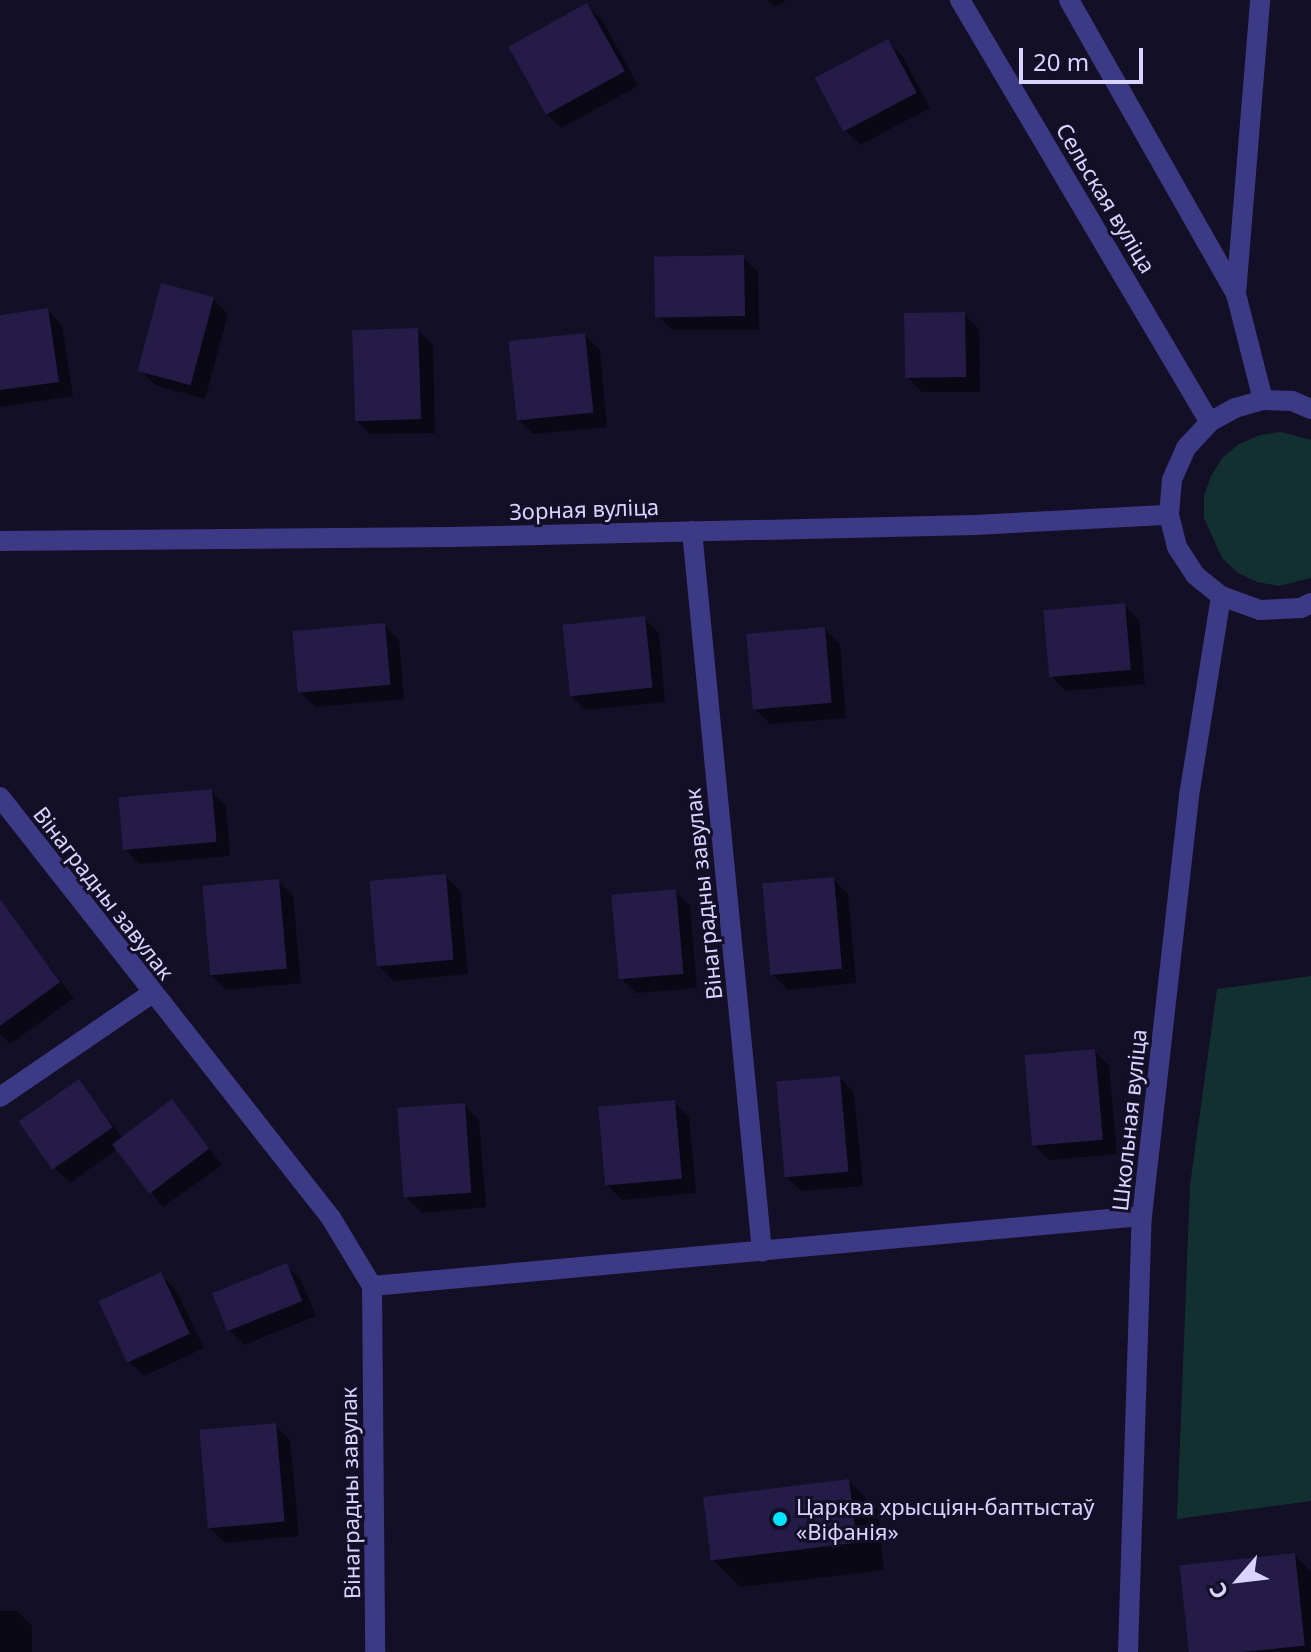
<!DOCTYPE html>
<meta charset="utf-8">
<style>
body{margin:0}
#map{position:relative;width:1311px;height:1652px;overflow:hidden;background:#130f26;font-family:"Noto Sans",sans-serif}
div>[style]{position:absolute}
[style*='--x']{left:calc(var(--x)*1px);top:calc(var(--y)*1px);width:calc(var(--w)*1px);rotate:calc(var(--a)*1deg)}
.green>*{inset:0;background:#12302f}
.shadow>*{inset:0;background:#0007}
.building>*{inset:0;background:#241b47;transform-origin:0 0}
.minor>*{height:20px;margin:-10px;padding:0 10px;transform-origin:10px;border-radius:10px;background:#3d3a85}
.dots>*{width:22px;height:22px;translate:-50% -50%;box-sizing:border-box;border:4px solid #130f26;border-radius:50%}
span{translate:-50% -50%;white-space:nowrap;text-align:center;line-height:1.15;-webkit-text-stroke:6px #130f26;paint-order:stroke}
.street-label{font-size:22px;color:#d9d4ff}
.poi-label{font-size:22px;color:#d9d4ff}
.left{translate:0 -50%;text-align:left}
.north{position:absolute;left:1199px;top:1540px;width:80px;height:80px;-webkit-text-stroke:6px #130f26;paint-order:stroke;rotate:242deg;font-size:22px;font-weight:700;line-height:32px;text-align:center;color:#d9d4ff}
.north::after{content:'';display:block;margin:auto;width:28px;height:36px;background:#d9d4ff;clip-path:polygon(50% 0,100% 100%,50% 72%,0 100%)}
.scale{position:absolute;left:1019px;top:48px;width:124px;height:36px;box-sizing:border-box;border:4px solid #d9d4ff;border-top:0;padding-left:10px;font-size:24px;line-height:28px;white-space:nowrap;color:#d9d4ff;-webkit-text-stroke:6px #130f26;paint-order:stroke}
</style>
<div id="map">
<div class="green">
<i style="clip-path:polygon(1281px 432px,1311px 440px,1311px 578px,1279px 586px,1257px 582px,1238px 573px,1222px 558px,1204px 518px,1204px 496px,1211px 476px,1222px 458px,1239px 444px,1260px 435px)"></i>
<i style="clip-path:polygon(1311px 976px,1311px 1501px,1177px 1519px,1190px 1185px,1217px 989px)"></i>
</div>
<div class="shadow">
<i style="clip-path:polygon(767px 0,787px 0,774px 7px)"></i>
<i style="clip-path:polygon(587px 6px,602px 20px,638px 86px,561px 128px,546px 113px)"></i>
<i style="clip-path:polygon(888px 42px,903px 57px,930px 108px,860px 145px,845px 130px)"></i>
<i style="clip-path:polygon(743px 257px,758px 272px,759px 330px,672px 330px,657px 315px)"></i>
<i style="clip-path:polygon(213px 299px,228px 314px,205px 399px,155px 385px,140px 370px)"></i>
<i style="clip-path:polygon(47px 310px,62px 325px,73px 396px,0 407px,0 317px)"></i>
<i style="clip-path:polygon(964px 314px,979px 329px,980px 392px,922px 392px,907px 377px)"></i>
<i style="clip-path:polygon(418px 330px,433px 345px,435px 433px,370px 434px,355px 419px)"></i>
<i style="clip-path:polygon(585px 335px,600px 350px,607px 427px,533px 434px,518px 419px)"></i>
<i style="clip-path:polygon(1124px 605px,1139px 620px,1145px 684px,1066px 691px,1051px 676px)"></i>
<i style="clip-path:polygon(644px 618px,659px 633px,665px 702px,585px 710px,570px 695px)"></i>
<i style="clip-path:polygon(384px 625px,399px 640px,404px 699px,315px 707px,300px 692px)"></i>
<i style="clip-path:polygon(825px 629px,840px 644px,846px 718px,770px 724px,755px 709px)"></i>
<i style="clip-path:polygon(211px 791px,226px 806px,230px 856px,139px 864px,125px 849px)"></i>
<i style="clip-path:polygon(445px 876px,460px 891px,468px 974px,394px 981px,379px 966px)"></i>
<i style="clip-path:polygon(833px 879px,848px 894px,856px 983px,788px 990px,773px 975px)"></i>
<i style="clip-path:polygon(278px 881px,293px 896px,301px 983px,226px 990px,211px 975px)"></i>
<i style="clip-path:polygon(675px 891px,690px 906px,697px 988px,636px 993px,621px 978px)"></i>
<i style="clip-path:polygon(19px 928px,74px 998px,10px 1044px,0 1034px,0 941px)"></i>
<i style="clip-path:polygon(1094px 1051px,1109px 1066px,1117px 1154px,1049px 1160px,1034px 1145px)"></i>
<i style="clip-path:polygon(840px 1078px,854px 1093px,863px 1186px,801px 1191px,786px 1176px)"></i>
<i style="clip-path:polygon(79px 1082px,122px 1137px,172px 1102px,222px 1165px,163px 1207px,117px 1149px,70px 1183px,55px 1168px)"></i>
<i style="clip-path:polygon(674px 1102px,689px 1117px,696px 1193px,622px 1200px,607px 1185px)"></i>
<i style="clip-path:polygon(464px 1105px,479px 1120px,486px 1207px,422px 1213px,407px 1198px)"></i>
<i style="clip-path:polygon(286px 1265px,301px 1280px,316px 1316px,244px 1345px,229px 1330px)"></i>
<i style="clip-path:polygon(161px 1275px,176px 1290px,204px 1348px,144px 1376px,129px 1362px)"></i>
<i style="clip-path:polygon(275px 1425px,290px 1440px,299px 1536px,225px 1543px,210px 1528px)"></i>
<i style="clip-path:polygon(848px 1481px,877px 1509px,884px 1570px,741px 1587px,712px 1559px)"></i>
<i style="clip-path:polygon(1295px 1555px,1311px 1572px,1311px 1652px,1190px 1652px,1182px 1565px)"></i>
<i style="clip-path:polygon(0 1611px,17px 1611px,32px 1626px,32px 1652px,0 1652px)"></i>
</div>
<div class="building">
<i style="left:587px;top:3px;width:78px;height:90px;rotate:61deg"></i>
<i style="left:888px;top:39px;width:61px;height:83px;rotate:62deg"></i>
<i style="left:744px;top:255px;width:61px;height:90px;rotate:89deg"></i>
<i style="left:161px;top:283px;width:55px;height:91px;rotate:15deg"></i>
<i style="clip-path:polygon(48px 308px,59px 382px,0 390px,0 315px)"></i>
<i style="left:965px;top:312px;width:65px;height:61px;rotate:89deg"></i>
<i style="left:418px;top:328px;width:91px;height:66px;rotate:88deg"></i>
<i style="left:585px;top:333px;width:80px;height:77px;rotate:84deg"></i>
<i style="left:1125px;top:603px;width:67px;height:82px;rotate:85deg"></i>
<i style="left:645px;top:616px;width:72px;height:83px;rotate:84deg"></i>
<i style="left:385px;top:623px;width:62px;height:93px;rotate:85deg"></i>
<i style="left:825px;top:627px;width:76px;height:79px;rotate:85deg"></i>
<i style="left:212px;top:789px;width:53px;height:94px;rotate:85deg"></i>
<i style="left:446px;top:874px;width:86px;height:77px;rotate:85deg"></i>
<i style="left:834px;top:877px;width:92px;height:72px;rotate:85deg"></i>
<i style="left:279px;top:879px;width:90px;height:77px;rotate:85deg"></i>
<i style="left:676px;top:889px;width:85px;height:65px;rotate:85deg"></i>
<i style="clip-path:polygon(0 899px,60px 982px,0 1026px)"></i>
<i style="left:1095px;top:1049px;width:91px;height:71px;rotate:85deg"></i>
<i style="left:840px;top:1076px;width:96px;height:64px;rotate:85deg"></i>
<i style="left:79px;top:1079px;width:59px;height:74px;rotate:55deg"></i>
<i style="left:172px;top:1099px;width:62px;height:75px;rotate:53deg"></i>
<i style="left:675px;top:1100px;width:79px;height:77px;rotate:85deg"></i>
<i style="left:465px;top:1103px;width:90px;height:68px;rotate:86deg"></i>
<i style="left:287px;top:1263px;width:41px;height:81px;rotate:68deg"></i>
<i style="left:161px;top:1272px;width:68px;height:69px;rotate:65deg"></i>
<i style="left:276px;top:1423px;width:99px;height:77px;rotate:85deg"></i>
<i style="left:849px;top:1479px;width:64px;height:147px;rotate:83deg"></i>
<i style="left:1295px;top:1553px;width:93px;height:116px;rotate:84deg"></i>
</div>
<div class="minor">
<i style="--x:960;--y:0;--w:490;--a:59.4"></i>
<i style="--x:1069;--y:0;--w:338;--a:60.4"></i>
<i style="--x:1236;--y:294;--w:109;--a:75.7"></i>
<i style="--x:1236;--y:294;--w:295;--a:-85.3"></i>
<i style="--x:1311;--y:409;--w:21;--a:-157"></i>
<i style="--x:1292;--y:401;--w:29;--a:-178"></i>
<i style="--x:1263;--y:400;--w:29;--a:164"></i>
<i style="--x:1235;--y:408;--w:29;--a:151"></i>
<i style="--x:1210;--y:422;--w:35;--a:133"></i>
<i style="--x:1186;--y:448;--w:35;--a:114"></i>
<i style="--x:1172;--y:480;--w:35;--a:95"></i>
<i style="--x:1169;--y:515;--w:33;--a:76"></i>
<i style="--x:1177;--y:547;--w:33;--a:57"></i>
<i style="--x:1195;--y:575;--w:33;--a:39"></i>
<i style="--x:1221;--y:596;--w:41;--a:19.7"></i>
<i style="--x:1260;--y:610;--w:41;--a:-2.8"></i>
<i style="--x:1301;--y:608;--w:11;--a:-27"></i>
<i style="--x:692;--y:531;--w:724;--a:84.45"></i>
<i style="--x:0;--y:541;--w:451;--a:-0.5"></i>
<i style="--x:451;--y:537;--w:524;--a:-1.31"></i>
<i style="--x:975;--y:525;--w:194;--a:-3"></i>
<i style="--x:0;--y:797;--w:536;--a:51.82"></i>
<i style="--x:331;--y:1218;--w:79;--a:58.9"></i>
<i style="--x:372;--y:1286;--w:366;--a:89.5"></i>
<i style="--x:0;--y:1097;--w:183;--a:-34.3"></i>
<i style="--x:372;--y:1286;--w:773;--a:-5.19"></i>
<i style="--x:1128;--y:1652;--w:436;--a:-88.2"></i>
<i style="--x:1142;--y:1216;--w:423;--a:-83.6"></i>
<i style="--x:1189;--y:796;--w:203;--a:-80.9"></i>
</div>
<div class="dots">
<i style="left:780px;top:1519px;background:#00e5ff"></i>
</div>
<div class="street-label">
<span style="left:1106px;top:198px;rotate:59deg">Сельская вуліца</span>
<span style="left:584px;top:509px;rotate:-2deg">Зорная вуліца</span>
<span style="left:104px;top:893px;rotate:52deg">Вінаградны завулак</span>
<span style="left:703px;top:894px;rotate:-96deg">Вінаградны завулак</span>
<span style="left:1129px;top:1120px;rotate:-84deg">Школьная вуліца</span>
<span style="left:350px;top:1493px;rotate:-91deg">Вінаградны завулак</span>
</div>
<div class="poi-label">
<span class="left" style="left:796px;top:1519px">Царква хрысціян-баптыстаў<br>«Віфанія»</span>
</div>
<div class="north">С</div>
<div class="scale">20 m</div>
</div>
